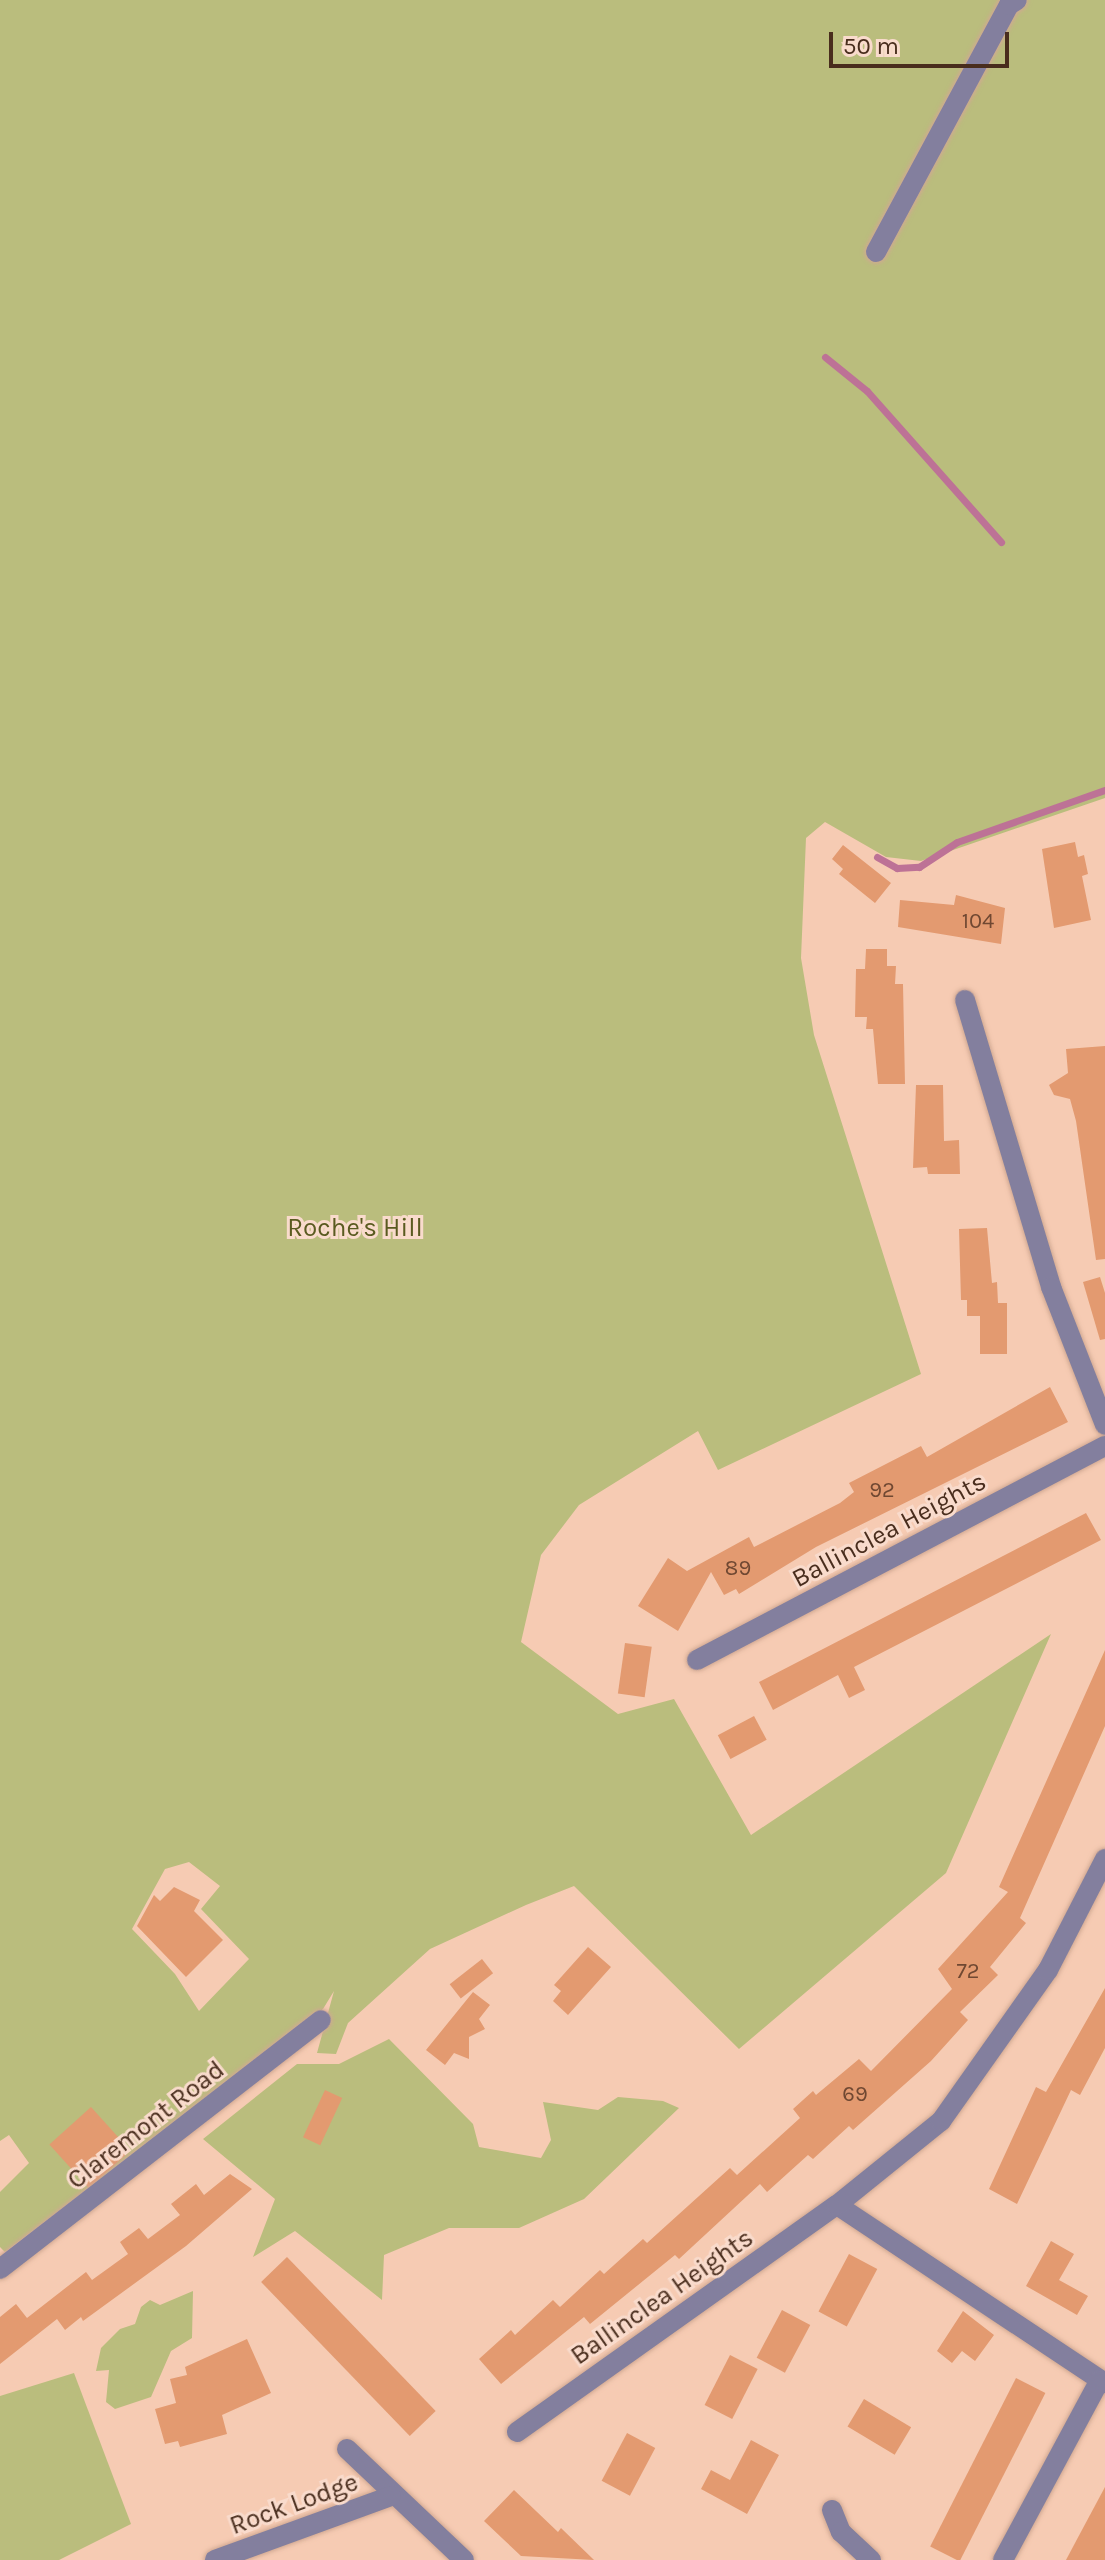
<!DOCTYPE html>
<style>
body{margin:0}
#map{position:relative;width:1105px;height:2560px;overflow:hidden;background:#f6cbb3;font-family:Karla,sans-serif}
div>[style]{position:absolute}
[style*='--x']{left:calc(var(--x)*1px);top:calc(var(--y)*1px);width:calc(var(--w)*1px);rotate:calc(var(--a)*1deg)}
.green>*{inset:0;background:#babd7d}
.stream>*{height:7px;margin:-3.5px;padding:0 3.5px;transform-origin:3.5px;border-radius:3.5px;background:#bd7296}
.building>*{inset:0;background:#e39a70;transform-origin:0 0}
.roads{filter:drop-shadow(0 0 2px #d0a892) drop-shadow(0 0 2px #d0a892)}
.minor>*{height:20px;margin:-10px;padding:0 10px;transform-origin:10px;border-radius:10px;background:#837f9e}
span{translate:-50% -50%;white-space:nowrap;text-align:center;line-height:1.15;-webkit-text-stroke:6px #f9dbcc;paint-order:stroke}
.number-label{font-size:22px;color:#704832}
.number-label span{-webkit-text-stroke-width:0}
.park-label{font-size:26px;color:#5a5b20}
.street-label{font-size:26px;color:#492d1d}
.scale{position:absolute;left:829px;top:32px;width:180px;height:36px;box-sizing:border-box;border:4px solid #492d1d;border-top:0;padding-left:10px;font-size:24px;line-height:28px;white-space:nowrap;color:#492d1d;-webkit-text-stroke:6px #f9dbcc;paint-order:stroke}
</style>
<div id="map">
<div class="green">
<i style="clip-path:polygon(evenodd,0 0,1105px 0,1105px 798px,921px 861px,886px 857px,825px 822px,806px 838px,801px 958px,814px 1035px,921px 1374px,718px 1470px,698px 1431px,579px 1505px,541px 1555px,521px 1642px,618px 1714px,674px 1699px,751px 1835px,1051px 1634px,946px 1873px,739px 2049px,574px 1886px,526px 1905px,430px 1949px,348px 2023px,336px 2054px,317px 2053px,334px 1991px,323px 2009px,5px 2252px,0 2247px,0 2192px,29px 2163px,9px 2135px,0 2141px,0 0,189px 1862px,220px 1886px,201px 1909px,249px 1959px,199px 2011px,175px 1974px,132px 1929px,165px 1869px,189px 1862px)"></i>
<i style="clip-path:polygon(389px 2039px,473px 2124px,479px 2147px,541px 2158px,551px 2140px,543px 2102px,598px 2110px,618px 2097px,663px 2101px,679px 2108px,584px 2199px,519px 2228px,449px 2228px,384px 2255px,382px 2300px,295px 2231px,253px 2257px,275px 2199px,203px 2139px,297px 2064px,339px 2064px)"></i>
<i style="clip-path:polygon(193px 2291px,192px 2338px,171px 2351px,151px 2397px,115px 2409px,106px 2402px,109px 2370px,96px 2371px,101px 2348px,120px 2329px,135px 2324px,141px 2307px,150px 2300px,160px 2305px)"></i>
<i style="clip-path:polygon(74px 2373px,131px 2524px,59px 2560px,0 2560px,0 2396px)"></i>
</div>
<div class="stream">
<i style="--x:825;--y:357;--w:54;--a:39"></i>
<i style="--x:867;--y:391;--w:202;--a:48.4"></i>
<i style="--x:877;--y:857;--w:23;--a:29"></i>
<i style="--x:897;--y:868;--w:22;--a:-3"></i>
<i style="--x:919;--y:867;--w:45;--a:-33.3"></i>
<i style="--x:957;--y:842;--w:157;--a:-19.4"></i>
</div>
<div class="building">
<i style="clip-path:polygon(1075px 842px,1078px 857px,1084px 855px,1088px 874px,1082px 876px,1091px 920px,1054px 928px,1042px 849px)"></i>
<i style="clip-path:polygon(843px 845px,891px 883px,875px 903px,839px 874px,843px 869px,832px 859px)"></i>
<i style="clip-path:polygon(956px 895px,1005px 908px,1001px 944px,898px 927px,900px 900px,954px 905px)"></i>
<i style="clip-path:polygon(866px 949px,887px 949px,887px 966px,896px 966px,895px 984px,903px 984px,905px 1084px,878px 1084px,873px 1029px,866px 1029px,867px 1017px,855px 1017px,856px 969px,865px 969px)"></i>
<i style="clip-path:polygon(1105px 1046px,1105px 1259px,1096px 1260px,1076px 1121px,1070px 1099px,1054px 1095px,1049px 1085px,1068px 1073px,1066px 1049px)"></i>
<i style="clip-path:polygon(916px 1085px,943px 1085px,944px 1141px,959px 1140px,960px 1174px,928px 1174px,927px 1167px,913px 1168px)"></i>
<i style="clip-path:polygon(987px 1228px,992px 1283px,997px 1282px,998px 1303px,1007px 1303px,1007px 1354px,980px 1354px,980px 1316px,967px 1316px,967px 1300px,961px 1300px,959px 1229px)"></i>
<i style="clip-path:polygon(1100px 1277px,1105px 1293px,1105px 1339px,1100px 1340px,1083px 1282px)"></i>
<i style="clip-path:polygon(1050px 1387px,1068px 1422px,816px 1547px,739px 1594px,736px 1589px,724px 1595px,711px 1572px,678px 1631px,638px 1606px,668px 1558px,687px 1571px,749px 1537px,754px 1547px,840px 1503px,854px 1492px,849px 1483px,921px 1446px,927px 1457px)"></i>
<i style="clip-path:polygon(1086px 1513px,1101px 1540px,854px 1667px,865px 1690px,849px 1698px,838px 1675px,773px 1710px,759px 1682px)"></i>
<i style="left:625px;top:1643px;width:27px;height:51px;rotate:8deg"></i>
<i style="clip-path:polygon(1105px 1650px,1105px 1726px,1020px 1918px,1026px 1923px,990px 1967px,998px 1975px,960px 2012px,968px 2020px,931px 2061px,853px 2130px,849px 2126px,813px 2159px,808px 2155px,767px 2192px,760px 2184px,679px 2259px,675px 2255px,590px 2324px,584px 2317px,501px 2384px,479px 2359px,511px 2330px,515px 2335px,553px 2300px,560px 2307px,600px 2270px,604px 2274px,643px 2239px,647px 2243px,730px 2168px,737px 2175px,800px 2118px,793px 2109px,813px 2091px,816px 2095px,859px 2059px,871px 2071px,952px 1989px,938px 1969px,1008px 1892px,999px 1887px)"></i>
<i style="left:754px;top:1716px;width:27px;height:41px;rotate:62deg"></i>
<i style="clip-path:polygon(174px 1887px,200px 1900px,194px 1911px,223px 1940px,186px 1977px,137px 1926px,154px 1895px,160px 1901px)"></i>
<i style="clip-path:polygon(588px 1947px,611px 1967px,568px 2015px,553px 2001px,561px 1991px,554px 1985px)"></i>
<i style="left:482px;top:1959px;width:18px;height:41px;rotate:52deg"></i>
<i style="clip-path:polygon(1105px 1988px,1105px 2048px,1080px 2095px,1071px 2090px,1017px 2204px,989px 2189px,1036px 2087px,1046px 2092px)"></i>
<i style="clip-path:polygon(473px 1992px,490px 2005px,479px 2019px,485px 2029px,469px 2037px,469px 2059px,454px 2053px,445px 2065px,426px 2050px)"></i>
<i style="left:325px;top:2090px;width:19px;height:52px;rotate:25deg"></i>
<i style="left:91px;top:2107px;width:59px;height:56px;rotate:48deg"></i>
<i style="clip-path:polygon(230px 2174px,252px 2189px,186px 2246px,83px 2321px,81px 2317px,65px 2330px,57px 2319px,0 2364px,0 2317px,16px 2304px,27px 2318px,86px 2272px,92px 2280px,128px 2254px,120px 2242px,139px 2228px,148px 2239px,180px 2215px,171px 2204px,196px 2184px,204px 2195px)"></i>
<i style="clip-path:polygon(1051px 2241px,1074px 2254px,1059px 2280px,1088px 2296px,1077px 2315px,1026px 2286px)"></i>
<i style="left:849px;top:2254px;width:32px;height:65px;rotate:28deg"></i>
<i style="left:287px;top:2257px;width:214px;height:36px;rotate:46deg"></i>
<i style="left:782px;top:2310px;width:32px;height:54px;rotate:28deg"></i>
<i style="clip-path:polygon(963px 2311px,994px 2335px,975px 2361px,962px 2351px,952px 2363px,937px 2351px)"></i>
<i style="clip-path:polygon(247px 2339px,271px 2393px,222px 2415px,227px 2434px,180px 2447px,178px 2441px,165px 2444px,155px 2409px,176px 2403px,170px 2379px,187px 2375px,185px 2367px)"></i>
<i style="left:730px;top:2355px;width:31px;height:56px;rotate:27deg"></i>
<i style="left:1016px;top:2378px;width:33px;height:189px;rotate:27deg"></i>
<i style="left:864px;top:2399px;width:55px;height:32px;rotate:31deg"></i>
<i style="left:627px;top:2433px;width:32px;height:54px;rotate:28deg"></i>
<i style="clip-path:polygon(751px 2440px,779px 2455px,747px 2514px,701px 2489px,711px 2470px,730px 2480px)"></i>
<i style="clip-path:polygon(1105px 2487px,1105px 2560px,1066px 2560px,1075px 2543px)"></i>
<i style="clip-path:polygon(514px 2490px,558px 2532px,561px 2528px,594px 2560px,521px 2556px,484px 2521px)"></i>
</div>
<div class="roads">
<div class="minor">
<i style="--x:876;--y:252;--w:281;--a:-61.7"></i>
<i style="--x:1009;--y:5;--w:9;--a:-32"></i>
<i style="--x:965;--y:1000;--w:300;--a:73.3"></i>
<i style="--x:1051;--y:1287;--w:148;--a:68.6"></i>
<i style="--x:697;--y:1660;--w:461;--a:-27.7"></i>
<i style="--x:837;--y:2205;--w:322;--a:33.6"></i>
<i style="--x:0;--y:2269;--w:406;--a:-37.8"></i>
<i style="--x:517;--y:2432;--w:392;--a:-35.4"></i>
<i style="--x:837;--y:2205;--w:134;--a:-38.9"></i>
<i style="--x:941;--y:2121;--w:185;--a:-54.7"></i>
<i style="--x:1048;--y:1970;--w:125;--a:-62.8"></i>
<i style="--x:347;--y:2449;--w:161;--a:43.5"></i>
<i style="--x:832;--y:2510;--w:24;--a:68"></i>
<i style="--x:841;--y:2532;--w:41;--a:43"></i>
<i style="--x:215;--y:2560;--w:187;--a:-20"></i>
<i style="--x:1003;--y:2560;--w:204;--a:-61.7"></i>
</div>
</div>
<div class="number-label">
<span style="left:978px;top:922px">104</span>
<span style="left:882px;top:1491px">92</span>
<span style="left:738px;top:1569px">89</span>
<span style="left:968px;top:1972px">72</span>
<span style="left:855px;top:2095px">69</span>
</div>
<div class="park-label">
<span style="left:355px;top:1228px">Roche's Hill</span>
</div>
<div class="street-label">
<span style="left:889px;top:1530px;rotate:-28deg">Ballinclea Heights</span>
<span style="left:146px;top:2125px;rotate:-38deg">Claremont Road</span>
<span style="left:662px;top:2297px;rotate:-35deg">Ballinclea Heights</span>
<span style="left:294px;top:2504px;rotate:-20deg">Rock Lodge</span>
</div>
<div class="scale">50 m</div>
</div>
